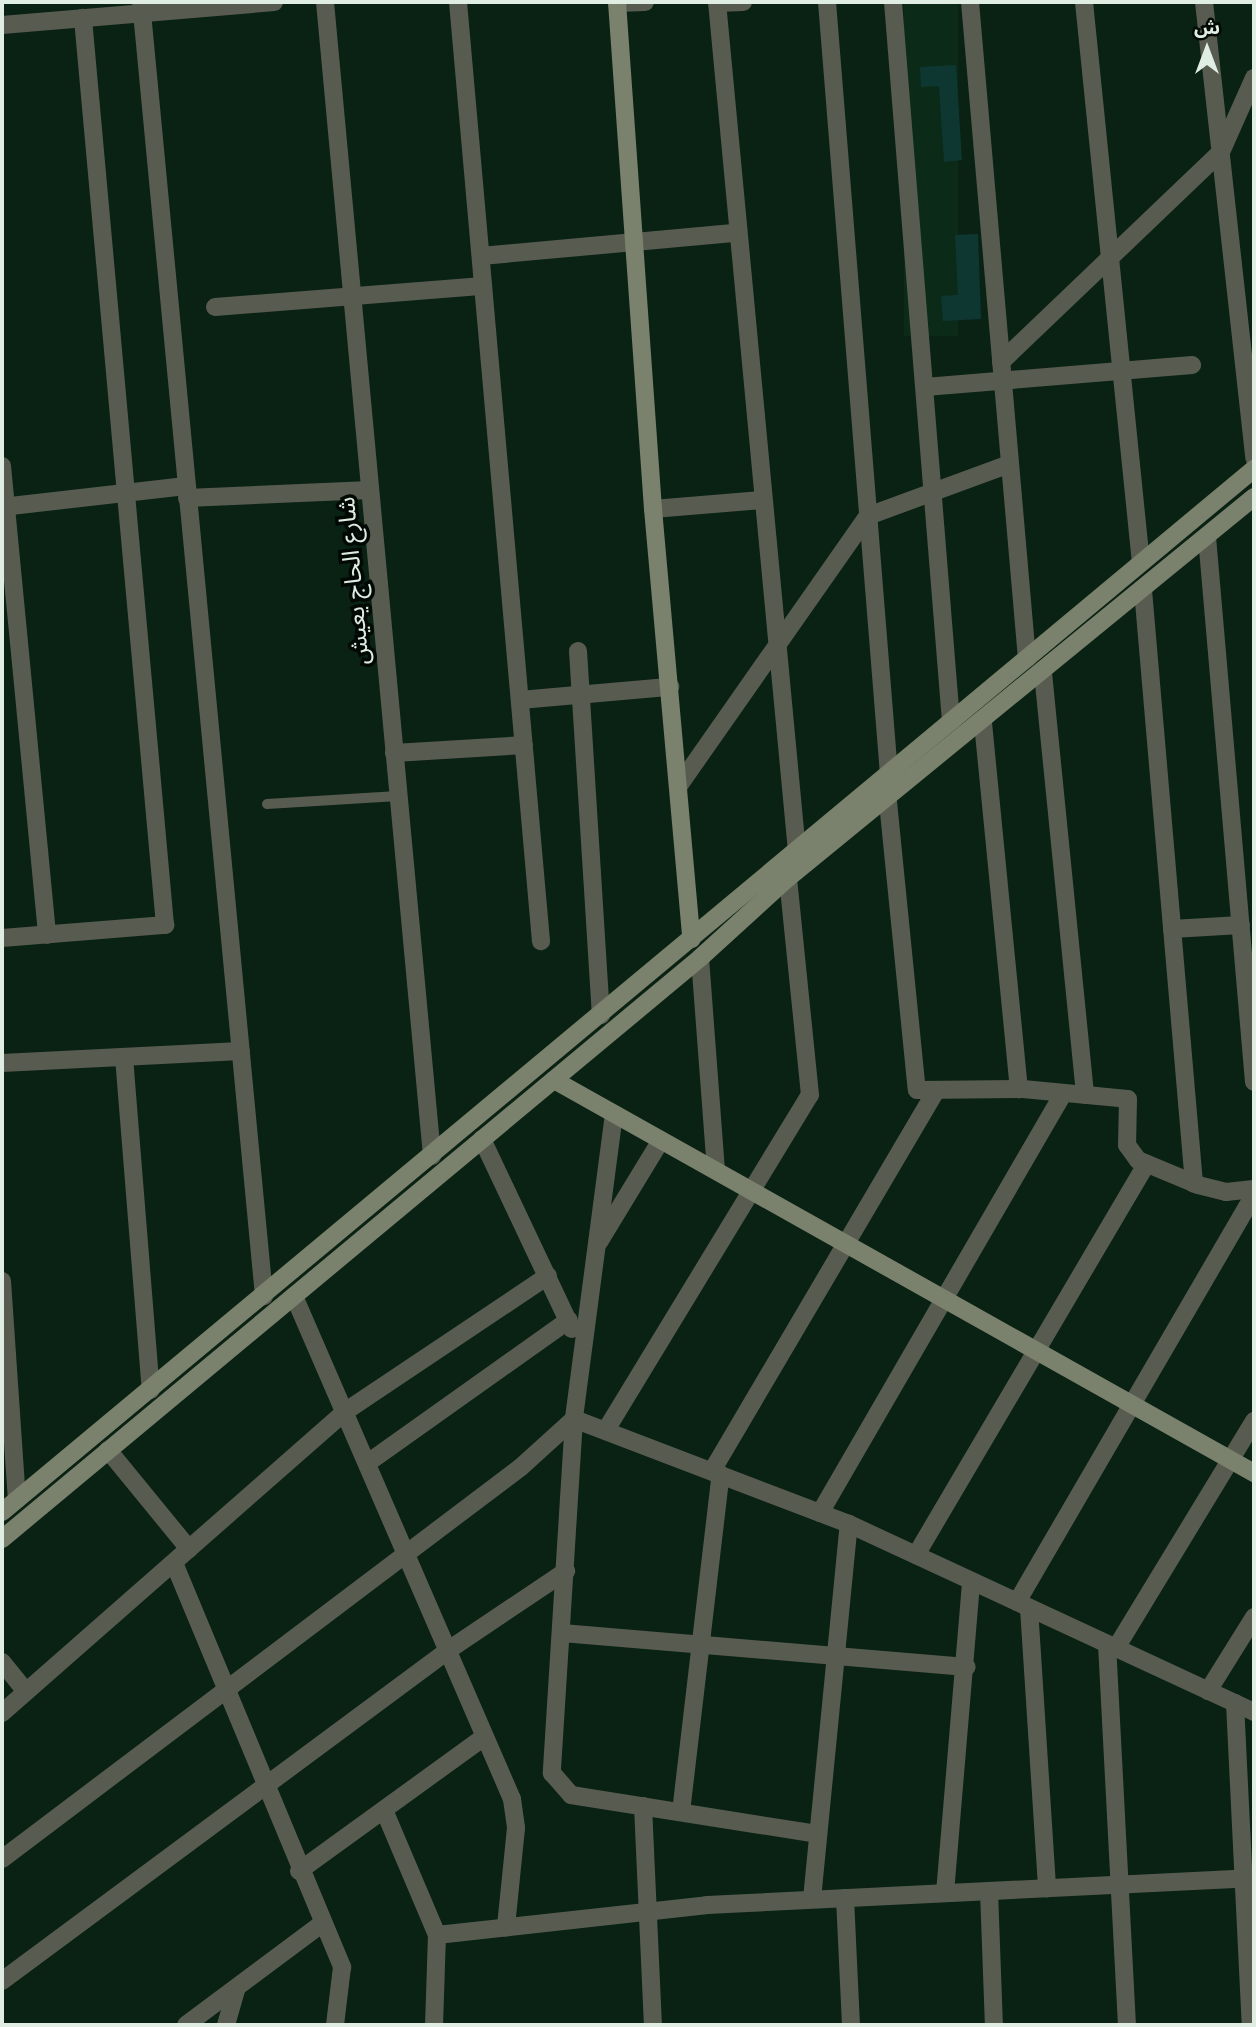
<!DOCTYPE html>
<meta charset="utf-8">
<style>
body{margin:0}
#map{position:relative;width:1256px;height:2027px;overflow:hidden;background:#0a2213;font-family:Arial,"Noto Sans Arabic",sans-serif}
div>[style]{position:absolute}
[style*='--x']{left:calc(var(--x)*1px);top:calc(var(--y)*1px);width:calc(var(--w)*1px);rotate:calc(var(--a)*1deg)}
.built>*{inset:0;background:#0b2b18;transform-origin:0 0}
.building>*{inset:0;background:#0f3732}
.lane>*{height:10px;margin:-5px;padding:0 5px;transform-origin:5px;border-radius:5px;background:#585c50}
.street>*{height:18px;margin:-9px;padding:0 9px;transform-origin:9px;border-radius:9px;background:#585c50}
.secondary>*{height:18px;margin:-9px;padding:0 9px;transform-origin:9px;border-radius:9px;background:#7a816d}
span{translate:-50% -50%;white-space:nowrap;text-align:center;line-height:1.15;-webkit-text-stroke:7px #020904;paint-order:stroke}
.street-label{font-size:24px;color:#dfede3}
.frame{position:absolute;inset:0;border:4px solid #dfede3;pointer-events:none}
.north{position:absolute;left:1172px;top:14px;width:70px;height:70px;-webkit-text-stroke:5px #020904;paint-order:stroke;rotate:0deg;font-size:19px;font-weight:700;line-height:28px;text-align:center;color:#dfede3}
.north::after{content:'';display:block;margin:auto;width:24px;height:32px;background:#dfede3;clip-path:polygon(50% 0,100% 100%,50% 72%,0 100%)}
</style>
<div id="map">
<div class="built">
<i style="left:904px;top:2px;width:54px;height:334px"></i>
</div>
<div class="building">
<i style="clip-path:polygon(956px 65px,962px 160px,944px 162px,939px 86px,921px 87px,920px 67px)"></i>
<i style="clip-path:polygon(978px 234px,981px 319px,943px 321px,941px 296px,958px 295px,955px 235px)"></i>
</div>
<div class="lane">
<i style="--x:267;--y:804;--w:131;--a:-3.5"></i>
</div>
<div class="street">
<i style="--x:141;--y:2;--w:1300;--a:84.57"></i>
<i style="--x:325;--y:2;--w:1159;--a:84.7"></i>
<i style="--x:458;--y:2;--w:943;--a:84.95"></i>
<i style="--x:717;--y:2;--w:853;--a:84.62"></i>
<i style="--x:827;--y:2;--w:774;--a:85.41"></i>
<i style="--x:893;--y:2;--w:722;--a:85.39"></i>
<i style="--x:970;--y:2;--w:659;--a:85.04"></i>
<i style="--x:1084;--y:2;--w:564;--a:84.2"></i>
<i style="--x:1204;--y:2;--w:459;--a:83.7"></i>
<i style="--x:617;--y:3;--w:28;--a:-2"></i>
<i style="--x:717;--y:3;--w:26;--a:-2"></i>
<i style="--x:2;--y:25;--w:273;--a:-4.8"></i>
<i style="--x:481;--y:256;--w:256;--a:-5.2"></i>
<i style="--x:215;--y:307;--w:269;--a:-4.5"></i>
<i style="--x:1001;--y:362;--w:304;--a:-43.7"></i>
<i style="--x:1221;--y:152;--w:81;--a:-66"></i>
<i style="--x:925;--y:387;--w:268;--a:-4.7"></i>
<i style="--x:2;--y:466;--w:471;--a:84.5"></i>
<i style="--x:187;--y:498;--w:183;--a:-2.5"></i>
<i style="--x:2;--y:507;--w:185;--a:-6.5"></i>
<i style="--x:653;--y:509;--w:109;--a:-4.7"></i>
<i style="--x:1207;--y:537;--w:547;--a:85.07"></i>
<i style="--x:1143;--y:590;--w:596;--a:85.09"></i>
<i style="--x:578;--y:651;--w:365;--a:86.4"></i>
<i style="--x:1043;--y:673;--w:424;--a:84.3"></i>
<i style="--x:520;--y:700;--w:151;--a:-5"></i>
<i style="--x:983;--y:723;--w:368;--a:84.4"></i>
<i style="--x:394;--y:753;--w:130;--a:-3.5"></i>
<i style="--x:680;--y:784;--w:327;--a:-55"></i>
<i style="--x:868;--y:516;--w:150;--a:-20.2"></i>
<i style="--x:888;--y:802;--w:289;--a:84.3"></i>
<i style="--x:917;--y:1090;--w:106;--a:-0.5"></i>
<i style="--x:1023;--y:1089;--w:105;--a:5.4"></i>
<i style="--x:1128;--y:1099;--w:46;--a:91.2"></i>
<i style="--x:1127;--y:1145;--w:19;--a:54"></i>
<i style="--x:1138;--y:1160;--w:65;--a:22.6"></i>
<i style="--x:1198;--y:1185;--w:29;--a:14"></i>
<i style="--x:1226;--y:1192;--w:28;--a:-6"></i>
<i style="--x:1172;--y:929;--w:69;--a:-3.3"></i>
<i style="--x:2;--y:938;--w:164;--a:-4.6"></i>
<i style="--x:165;--y:925;--w:911;--a:-95.17"></i>
<i style="--x:700;--y:958;--w:213;--a:85.7"></i>
<i style="--x:124;--y:1057;--w:334;--a:85.4"></i>
<i style="--x:2;--y:1063;--w:239;--a:-2.9"></i>
<i style="--x:614;--y:1114;--w:308;--a:97.5"></i>
<i style="--x:574;--y:1419;--w:355;--a:93.6"></i>
<i style="--x:552;--y:1773;--w:29;--a:49"></i>
<i style="--x:571;--y:1795;--w:249;--a:9"></i>
<i style="--x:482;--y:1139;--w:210;--a:64.7"></i>
<i style="--x:599;--y:1242;--w:119;--a:-58.7"></i>
<i style="--x:2;--y:1281;--w:219;--a:86.1"></i>
<i style="--x:294;--y:1296;--w:548;--a:66.57"></i>
<i style="--x:512;--y:1799;--w:29;--a:82"></i>
<i style="--x:516;--y:1828;--w:100;--a:95.8"></i>
<i style="--x:606;--y:1430;--w:392;--a:-58.7"></i>
<i style="--x:810;--y:1095;--w:218;--a:-95.8"></i>
<i style="--x:108;--y:1450;--w:128;--a:50.7"></i>
<i style="--x:369;--y:1462;--w:245;--a:-35.4"></i>
<i style="--x:712;--y:1471;--w:442;--a:-59.5"></i>
<i style="--x:820;--y:1513;--w:485;--a:-59.9"></i>
<i style="--x:916;--y:1555;--w:454;--a:-59.5"></i>
<i style="--x:174;--y:1563;--w:438;--a:67.4"></i>
<i style="--x:342;--y:1967;--w:58;--a:96.9"></i>
<i style="--x:1017;--y:1602;--w:472;--a:-59.8"></i>
<i style="--x:1029;--y:1608;--w:281;--a:86.3"></i>
<i style="--x:562;--y:1633;--w:406;--a:4.8"></i>
<i style="--x:1107;--y:1644;--w:382;--a:87"></i>
<i style="--x:1116;--y:1648;--w:266;--a:-58.7"></i>
<i style="--x:2;--y:1662;--w:38;--a:51"></i>
<i style="--x:1208;--y:1691;--w:87;--a:-58.1"></i>
<i style="--x:1235;--y:1703;--w:322;--a:87.2"></i>
<i style="--x:2;--y:1713;--w:458;--a:-41.3"></i>
<i style="--x:346;--y:1411;--w:243;--a:-33.8"></i>
<i style="--x:643;--y:1806;--w:219;--a:87.4"></i>
<i style="--x:384;--y:1810;--w:136;--a:67"></i>
<i style="--x:437;--y:1935;--w:90;--a:91.9"></i>
<i style="--x:681;--y:1812;--w:340;--a:-83.3"></i>
<i style="--x:2;--y:1859;--w:650;--a:-37.06"></i>
<i style="--x:521;--y:1467;--w:72;--a:-42.2"></i>
<i style="--x:574;--y:1419;--w:294;--a:20.9"></i>
<i style="--x:849;--y:1524;--w:447;--a:24.9"></i>
<i style="--x:299;--y:1871;--w:227;--a:-35.9"></i>
<i style="--x:989;--y:1891;--w:134;--a:87.9"></i>
<i style="--x:945;--y:1893;--w:313;--a:-85.2"></i>
<i style="--x:845;--y:1898;--w:127;--a:87.3"></i>
<i style="--x:812;--y:1899;--w:377;--a:-84.4"></i>
<i style="--x:437;--y:1935;--w:272;--a:-6.3"></i>
<i style="--x:707;--y:1905;--w:548;--a:-2.83"></i>
<i style="--x:2;--y:1981;--w:558;--a:-36.54"></i>
<i style="--x:450;--y:1649;--w:140;--a:-33.9"></i>
<i style="--x:186;--y:2025;--w:171;--a:-36.7"></i>
<i style="--x:226;--y:2025;--w:37;--a:-74"></i>
</div>
<div class="secondary">
<i style="--x:617;--y:2;--w:508;--a:85.94"></i>
<i style="--x:653;--y:509;--w:432;--a:84.9"></i>
<i style="--x:554;--y:1080;--w:803;--a:29.31"></i>
<i style="--x:2;--y:1512;--w:1630;--a:-39.8"></i>
<i style="--x:2;--y:1539;--w:908;--a:-39.77"></i>
<i style="--x:700;--y:958;--w:119;--a:-42.3"></i>
<i style="--x:788;--y:878;--w:602;--a:-39.27"></i>
</div>
<div class="street-label">
<span style="left:353px;top:581px;rotate:-95deg">شارع الحاج يعيش</span>
</div>
<div class="frame"></div>
<div class="north">ش</div>
</div>
